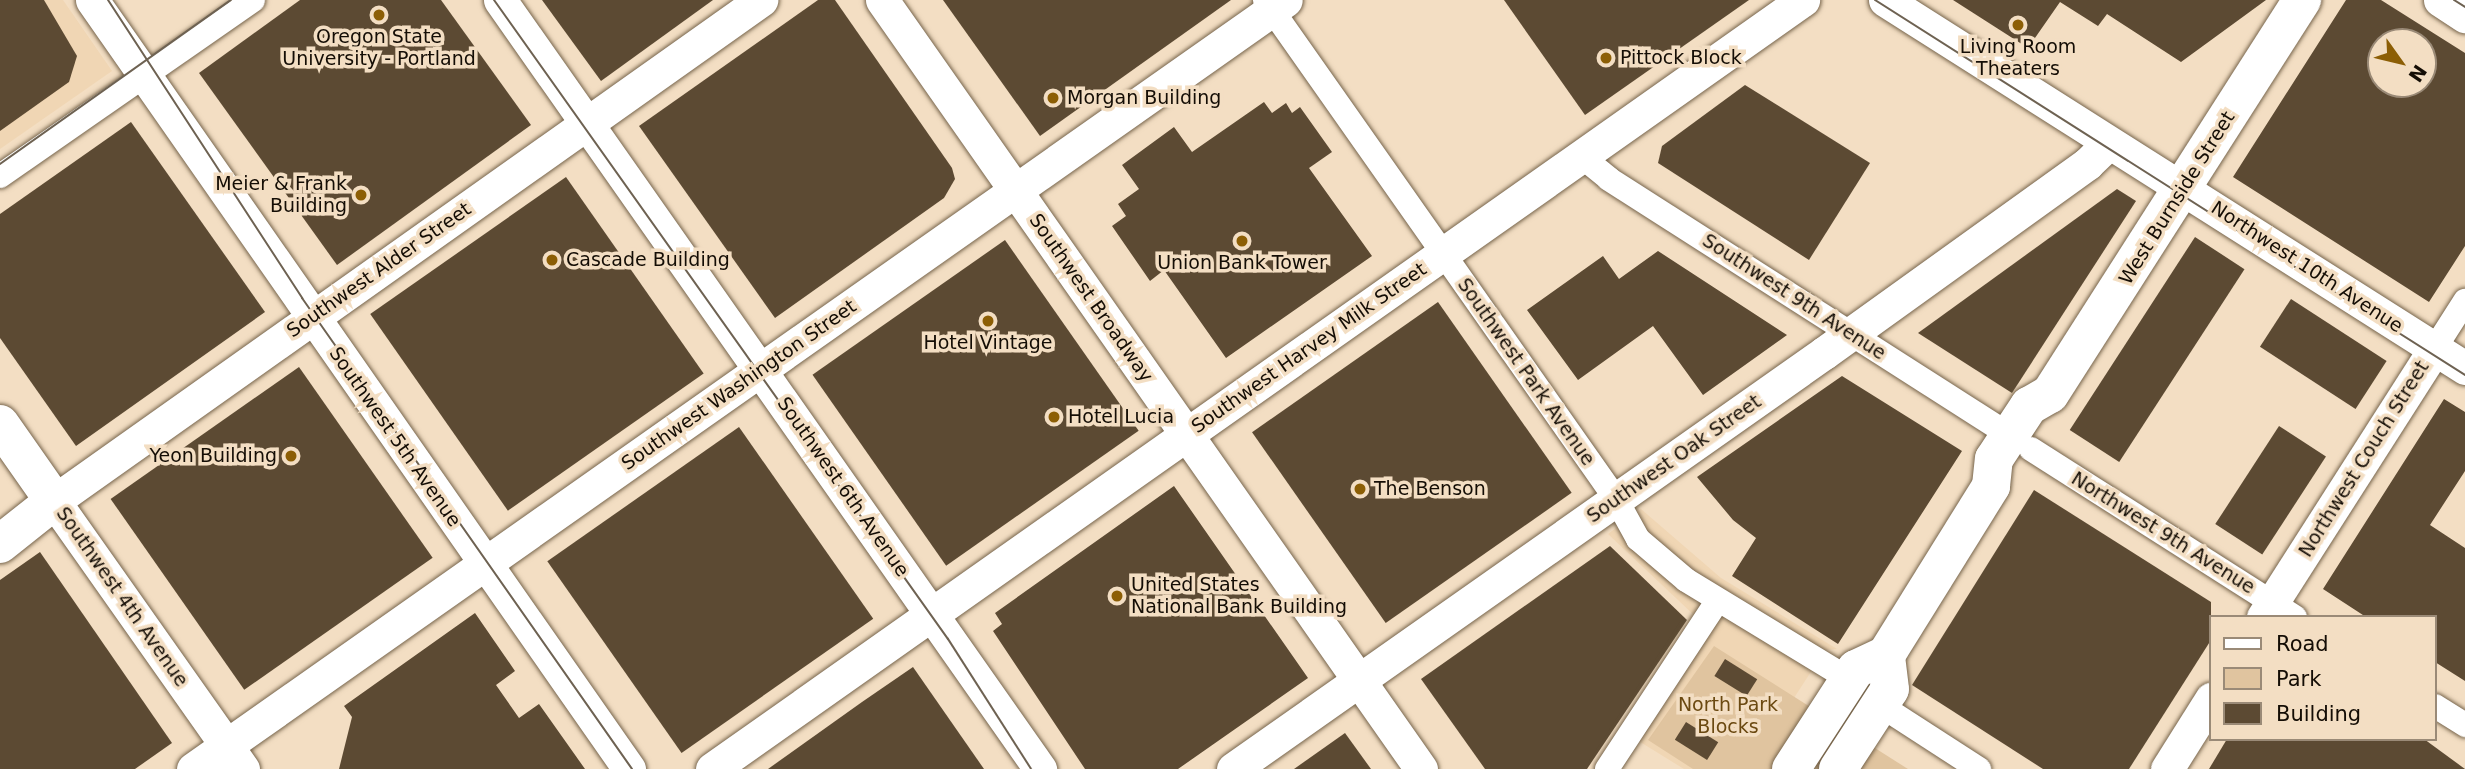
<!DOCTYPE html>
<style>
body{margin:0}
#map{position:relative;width:2465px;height:769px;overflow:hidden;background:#f3dec3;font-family:"DejaVu Sans",sans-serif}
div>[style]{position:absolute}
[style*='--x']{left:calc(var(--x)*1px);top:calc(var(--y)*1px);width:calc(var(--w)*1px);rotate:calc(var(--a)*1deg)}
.built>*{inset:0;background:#f0d6b4}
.green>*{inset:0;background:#e0c49f}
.building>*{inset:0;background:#5c4a33;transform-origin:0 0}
.roads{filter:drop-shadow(0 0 2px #76644b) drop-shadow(0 0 2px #76644b)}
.street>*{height:24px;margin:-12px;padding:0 12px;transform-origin:12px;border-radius:12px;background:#fff}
.secondary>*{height:33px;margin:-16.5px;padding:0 16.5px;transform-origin:16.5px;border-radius:16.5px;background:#fff}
.primary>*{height:38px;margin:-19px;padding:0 19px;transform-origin:19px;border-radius:19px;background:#fff}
.tram>*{height:2px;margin:-1px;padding:0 1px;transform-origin:1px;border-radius:1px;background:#6e6252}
.dots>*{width:19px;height:19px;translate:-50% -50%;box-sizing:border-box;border:4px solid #f3dec3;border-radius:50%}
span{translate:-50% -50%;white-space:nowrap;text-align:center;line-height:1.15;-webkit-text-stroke:7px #f3dec3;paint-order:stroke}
.poi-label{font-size:19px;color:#140d05}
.left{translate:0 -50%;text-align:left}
.right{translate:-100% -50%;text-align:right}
.street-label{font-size:19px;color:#140d05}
.park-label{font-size:19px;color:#6b4911}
.legend{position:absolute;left:2209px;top:615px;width:228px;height:126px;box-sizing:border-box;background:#f3dec3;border:2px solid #9a8a77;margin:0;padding:9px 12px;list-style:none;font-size:21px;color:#140d05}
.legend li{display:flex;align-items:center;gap:14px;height:35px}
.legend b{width:35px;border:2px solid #9a8a77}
.north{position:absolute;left:2367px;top:28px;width:70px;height:70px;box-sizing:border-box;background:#f3dec3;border:2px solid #9a8a77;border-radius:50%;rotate:124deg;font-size:19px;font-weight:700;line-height:28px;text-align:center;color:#140d05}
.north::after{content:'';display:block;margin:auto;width:24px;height:32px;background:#8c5e05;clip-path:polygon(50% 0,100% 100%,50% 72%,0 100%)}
</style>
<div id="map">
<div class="built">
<i style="clip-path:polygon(0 0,63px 0,112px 71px,0 149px)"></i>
<i style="clip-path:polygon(1641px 509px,1721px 578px,1837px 649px,1825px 650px,1748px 769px,1684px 769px,1624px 732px,1696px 617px,1608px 534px)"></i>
</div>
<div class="green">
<i style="clip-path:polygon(1714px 646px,1908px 769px,1693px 769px,1648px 740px)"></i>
</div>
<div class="building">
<i style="clip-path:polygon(0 0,44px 0,77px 56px,69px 82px,0 131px)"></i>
<i style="clip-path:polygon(300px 0,441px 0,531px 125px,337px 265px,199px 73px)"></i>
<i style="clip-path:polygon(542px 0,713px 0,601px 81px)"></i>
<i style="clip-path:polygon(818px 0,835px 0,952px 168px,955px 179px,944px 198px,775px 318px,639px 126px)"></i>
<i style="clip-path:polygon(943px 0,1231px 0,1040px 136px)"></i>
<i style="clip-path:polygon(1504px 0,1749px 0,1585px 115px)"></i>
<i style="clip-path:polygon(1953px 0,2266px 0,2181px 62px,2107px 14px,2098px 26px,2060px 2px,2028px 48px)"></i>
<i style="clip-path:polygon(evenodd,2346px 0,2381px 0,2465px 53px,2465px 246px,2429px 302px,2233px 177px,2346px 0,2381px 42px,2423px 42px,2423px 84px,2381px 84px,2381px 42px)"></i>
<i style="clip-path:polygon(1745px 85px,1870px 163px,1809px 260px,1658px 163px,1662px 146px)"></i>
<i style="clip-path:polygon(1264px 102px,1272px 113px,1286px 103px,1292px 113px,1300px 107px,1332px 152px,1309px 168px,1372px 256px,1226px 358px,1164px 270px,1150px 281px,1112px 226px,1126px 216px,1118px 204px,1139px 189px,1122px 165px,1174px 127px,1192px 152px)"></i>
<i style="clip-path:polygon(131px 122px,265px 312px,76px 446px,0 338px,0 214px)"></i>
<i style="left:566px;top:177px;width:240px;height:239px;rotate:55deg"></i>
<i style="clip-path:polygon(2117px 189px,2136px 201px,2012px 393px,1918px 333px)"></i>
<i style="left:2195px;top:237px;width:59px;height:230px;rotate:33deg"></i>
<i style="left:1005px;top:240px;width:233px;height:235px;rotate:55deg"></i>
<i style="clip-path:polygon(1658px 251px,1787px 335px,1703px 395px,1653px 326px,1578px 380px,1527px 310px,1603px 256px,1619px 279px)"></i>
<i style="left:2291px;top:299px;width:114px;height:57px;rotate:33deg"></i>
<i style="left:1438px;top:302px;width:233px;height:227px;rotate:55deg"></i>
<i style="left:299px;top:367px;width:233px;height:230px;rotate:55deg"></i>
<i style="clip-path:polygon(1842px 376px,1962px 451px,1838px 644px,1732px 576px,1756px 538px,1733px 520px,1697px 477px)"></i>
<i style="clip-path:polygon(2444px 399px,2465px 412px,2465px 471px,2430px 525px,2465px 548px,2465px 681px,2435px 662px,2435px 617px,2366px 617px,2323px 589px)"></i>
<i style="left:2279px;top:426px;width:56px;height:117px;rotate:33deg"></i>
<i style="left:739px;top:427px;width:234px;height:234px;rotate:55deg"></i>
<i style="clip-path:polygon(1174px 486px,1308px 678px,1178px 769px,1085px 769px,993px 631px,1002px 624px,995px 613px)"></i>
<i style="clip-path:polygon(2034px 490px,2211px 602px,2211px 640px,2129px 769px,2043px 769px,1912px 685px)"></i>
<i style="clip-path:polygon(1610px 546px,1687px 620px,1587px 769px,1485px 769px,1421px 679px)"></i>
<i style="clip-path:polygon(40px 552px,172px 743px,135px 769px,0 769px,0 580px)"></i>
<i style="clip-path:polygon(475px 613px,515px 671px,496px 685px,519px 718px,539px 704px,585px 769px,339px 769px,352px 717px,344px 706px)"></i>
<i style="left:1725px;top:659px;width:38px;height:20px;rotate:32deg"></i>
<i style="clip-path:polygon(913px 667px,984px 769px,768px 769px,862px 702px)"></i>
<i style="left:1686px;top:722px;width:38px;height:21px;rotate:32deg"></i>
<i style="clip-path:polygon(1345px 733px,1371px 769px,1294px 769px)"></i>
<i style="clip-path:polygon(2227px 739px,2424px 739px,2465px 769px,2209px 769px)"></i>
</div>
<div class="roads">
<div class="street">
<i style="--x:1265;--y:0;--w:610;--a:54.88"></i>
<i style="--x:1616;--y:499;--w:46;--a:61.2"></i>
<i style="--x:1638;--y:539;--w:63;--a:40.5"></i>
<i style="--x:1686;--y:580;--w:191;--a:31.3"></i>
<i style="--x:1581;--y:156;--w:36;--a:39"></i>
<i style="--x:1609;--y:179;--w:476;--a:32.6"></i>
<i style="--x:0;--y:176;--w:308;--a:-34.8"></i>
<i style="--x:2435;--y:348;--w:56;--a:-57.4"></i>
<i style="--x:2031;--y:449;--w:313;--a:32.5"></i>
<i style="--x:1880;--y:705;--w:118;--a:32.9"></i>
<i style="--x:2435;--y:706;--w:36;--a:32"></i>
<i style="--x:1607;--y:769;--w:202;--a:-56.7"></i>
</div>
<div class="secondary">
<i style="--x:92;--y:0;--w:938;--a:55.07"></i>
<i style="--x:500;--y:0;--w:940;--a:54.92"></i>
<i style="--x:882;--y:0;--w:939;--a:54.97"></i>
<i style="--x:1885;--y:0;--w:687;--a:32.39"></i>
<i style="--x:2440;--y:0;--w:30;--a:33"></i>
<i style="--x:2263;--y:617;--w:319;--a:-57.4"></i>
<i style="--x:193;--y:769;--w:1336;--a:-35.13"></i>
<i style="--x:243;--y:769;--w:328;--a:-125.2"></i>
<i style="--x:54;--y:501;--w:867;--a:-35.32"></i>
<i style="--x:712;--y:769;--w:1335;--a:-35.18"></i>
<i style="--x:1233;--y:769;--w:723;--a:-35.14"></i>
<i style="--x:1824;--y:353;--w:324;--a:-35.7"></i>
<i style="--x:2087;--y:164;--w:30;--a:-44"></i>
<i style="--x:2167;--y:769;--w:83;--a:-57.8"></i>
</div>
<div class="primary">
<i style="--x:0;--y:424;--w:94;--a:55"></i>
<i style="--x:54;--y:501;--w:69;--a:141.5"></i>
<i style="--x:1791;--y:769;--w:119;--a:-57"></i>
<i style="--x:1856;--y:669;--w:33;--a:-25"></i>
<i style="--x:1886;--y:655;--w:199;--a:-58.1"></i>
<i style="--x:1991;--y:486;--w:27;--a:-84"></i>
<i style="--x:1994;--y:459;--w:64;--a:-56.6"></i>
<i style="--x:2029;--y:406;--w:24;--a:-30"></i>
<i style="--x:2050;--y:394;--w:468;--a:-57.4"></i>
<i style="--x:1838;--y:769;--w:95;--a:-57"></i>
<i style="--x:1890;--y:689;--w:34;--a:-97"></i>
</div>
</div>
<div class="tram">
<i style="--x:108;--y:0;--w:356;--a:56.9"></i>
<i style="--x:302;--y:298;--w:575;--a:54.98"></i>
<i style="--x:494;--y:0;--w:784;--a:54.61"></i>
<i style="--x:948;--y:639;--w:154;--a:57.4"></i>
<i style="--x:1875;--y:0;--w:699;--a:32.44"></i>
<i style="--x:2454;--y:0;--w:13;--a:32"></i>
<i style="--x:0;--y:164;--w:283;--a:-35.4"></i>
</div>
<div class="dots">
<i style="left:379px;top:15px;background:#8c5e05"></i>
<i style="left:2018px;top:25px;background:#8c5e05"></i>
<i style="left:1606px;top:58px;background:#8c5e05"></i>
<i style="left:1053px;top:98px;background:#8c5e05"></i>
<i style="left:361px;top:195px;background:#8c5e05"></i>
<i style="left:1242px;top:241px;background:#8c5e05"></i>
<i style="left:552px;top:260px;background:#8c5e05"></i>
<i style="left:988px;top:321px;background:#8c5e05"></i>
<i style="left:1054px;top:417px;background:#8c5e05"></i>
<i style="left:291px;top:456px;background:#8c5e05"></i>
<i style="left:1360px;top:489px;background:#8c5e05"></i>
<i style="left:1117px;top:596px;background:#8c5e05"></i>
</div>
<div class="poi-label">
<span style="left:379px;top:48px">Oregon State<br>University - Portland</span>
<span style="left:2018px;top:58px">Living Room<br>Theaters</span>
<span class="left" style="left:1620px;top:58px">Pittock Block</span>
<span class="left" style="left:1067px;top:98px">Morgan Building</span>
<span class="right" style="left:347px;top:195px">Meier &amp; Frank<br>Building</span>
<span class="left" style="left:566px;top:260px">Cascade Building</span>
<span style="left:1242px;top:263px">Union Bank Tower</span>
<span style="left:988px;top:343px">Hotel Vintage</span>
<span class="left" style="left:1068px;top:417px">Hotel Lucia</span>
<span class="right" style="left:277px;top:456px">Yeon Building</span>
<span class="left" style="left:1374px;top:489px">The Benson</span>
<span class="left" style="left:1131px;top:596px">United States<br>National Bank Building</span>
</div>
<div class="street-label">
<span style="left:2177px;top:198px;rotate:-58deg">West Burnside Street</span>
<span style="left:2307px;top:267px;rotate:33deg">Northwest 10th Avenue</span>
<span style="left:379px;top:270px;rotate:-35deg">Southwest Alder Street</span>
<span style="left:1794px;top:297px;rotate:33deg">Southwest 9th Avenue</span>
<span style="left:1091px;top:298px;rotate:55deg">Southwest Broadway</span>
<span style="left:1309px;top:348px;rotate:-35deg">Southwest Harvey Milk Street</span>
<span style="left:1526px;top:372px;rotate:55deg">Southwest Park Avenue</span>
<span style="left:739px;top:385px;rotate:-35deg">Southwest Washington Street</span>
<span style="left:395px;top:437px;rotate:55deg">Southwest 5th Avenue</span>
<span style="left:1674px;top:459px;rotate:-35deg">Southwest Oak Street</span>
<span style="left:2364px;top:459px;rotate:-58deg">Northwest Couch Street</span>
<span style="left:843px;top:487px;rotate:55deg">Southwest 6th Avenue</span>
<span style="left:2163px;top:533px;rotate:32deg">Northwest 9th Avenue</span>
<span style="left:122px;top:597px;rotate:55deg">Southwest 4th Avenue</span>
</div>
<div class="park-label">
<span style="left:1728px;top:716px">North Park<br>Blocks</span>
</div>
<ul class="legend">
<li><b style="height:9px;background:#fff"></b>Road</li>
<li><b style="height:19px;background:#e0c49f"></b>Park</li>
<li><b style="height:19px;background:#5c4a33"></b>Building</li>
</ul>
<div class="north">N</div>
</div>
